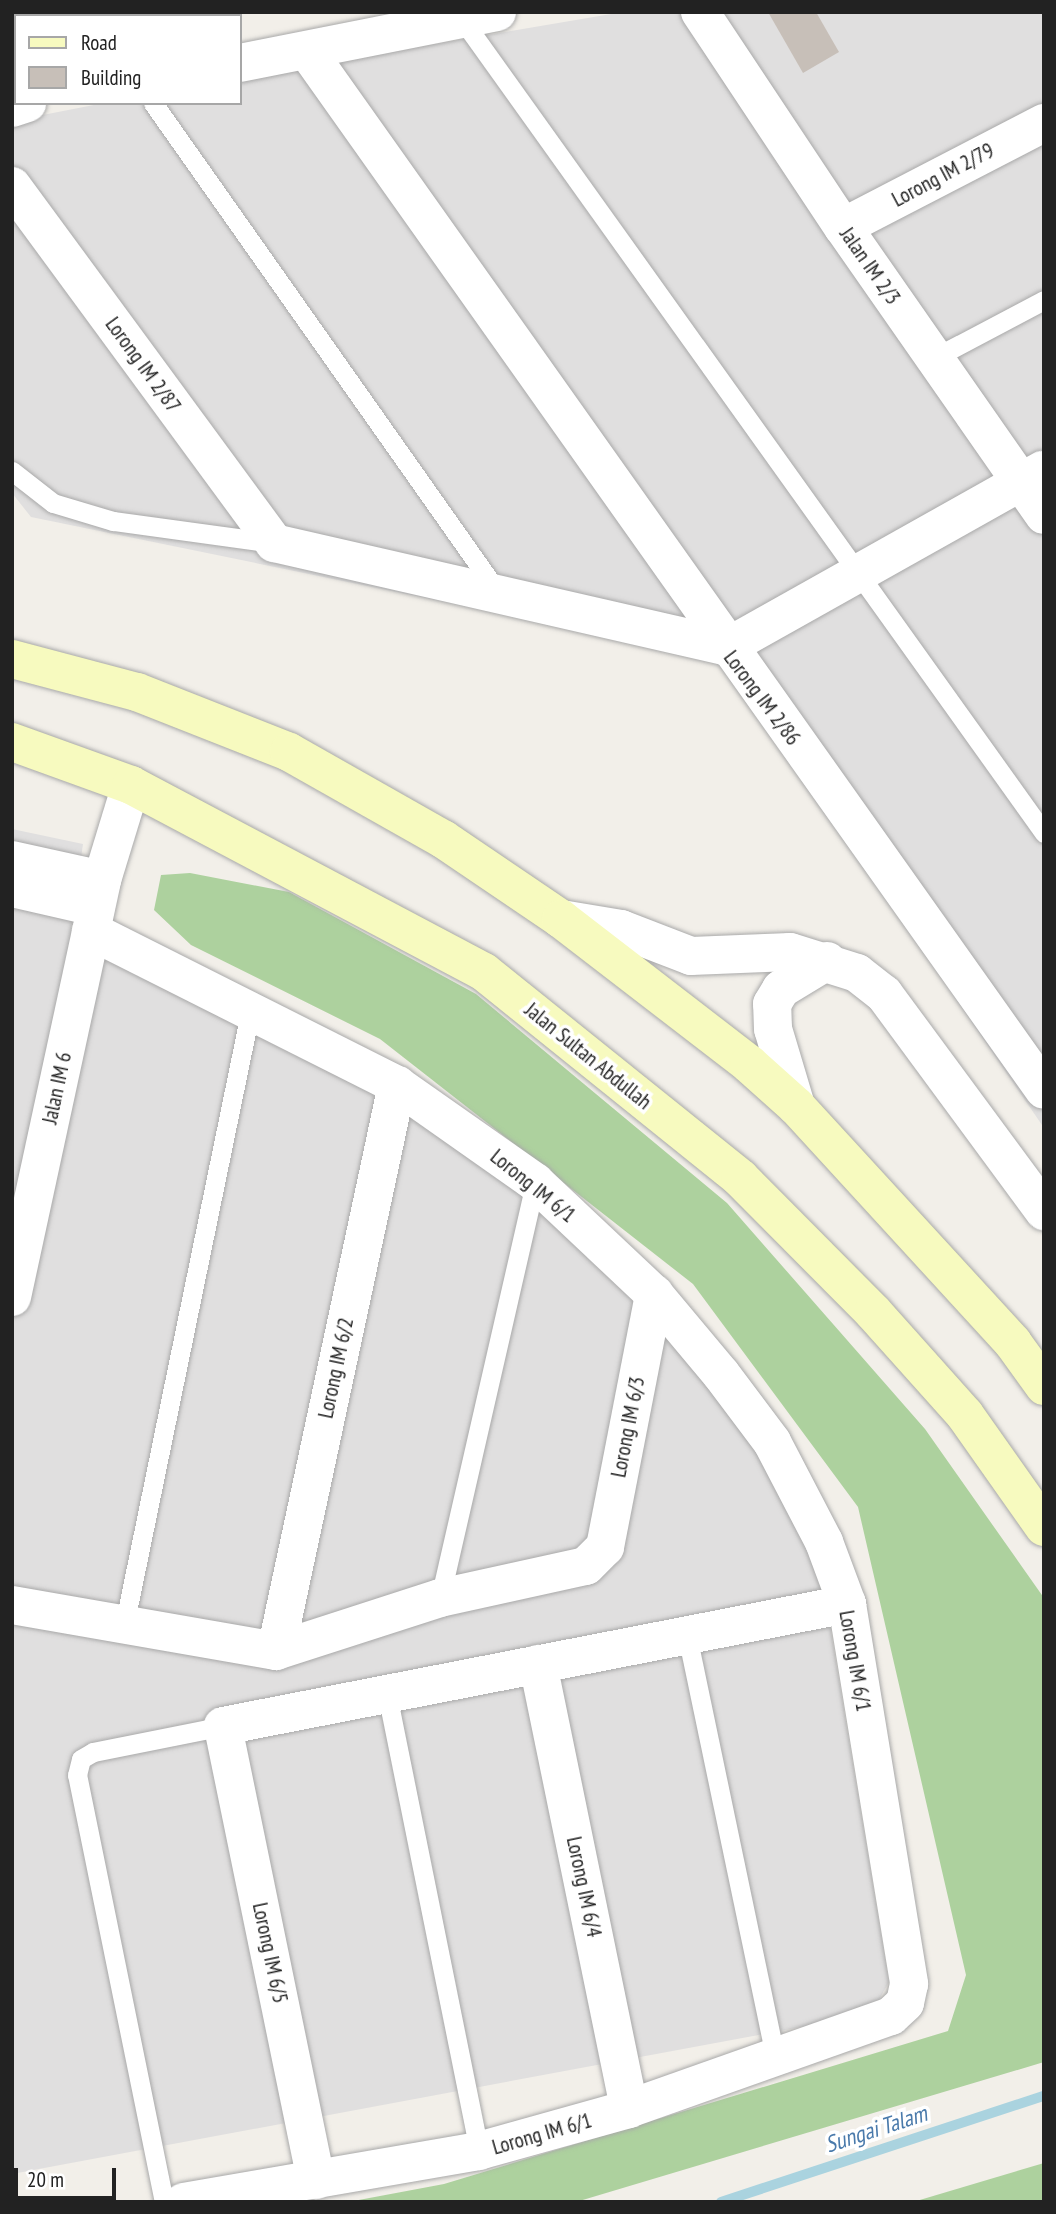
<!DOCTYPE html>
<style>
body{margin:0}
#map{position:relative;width:1056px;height:2214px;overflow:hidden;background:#f2efe9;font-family:"PT Sans Narrow",sans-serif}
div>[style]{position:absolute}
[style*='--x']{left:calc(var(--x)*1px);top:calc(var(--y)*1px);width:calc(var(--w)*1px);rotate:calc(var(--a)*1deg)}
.residential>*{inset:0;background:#e0dfdf}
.forest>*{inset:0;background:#add19e}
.stream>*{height:10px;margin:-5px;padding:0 5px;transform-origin:5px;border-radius:5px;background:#aad3df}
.building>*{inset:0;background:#c7bfb8}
.roads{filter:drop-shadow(0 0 2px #a9a9a9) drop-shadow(0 0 2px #a9a9a9)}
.lane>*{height:19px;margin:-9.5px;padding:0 9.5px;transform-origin:9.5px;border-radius:9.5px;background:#fff}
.street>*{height:38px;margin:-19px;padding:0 19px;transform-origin:19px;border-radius:19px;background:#fff}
.secondary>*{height:38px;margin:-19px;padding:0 19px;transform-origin:19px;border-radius:19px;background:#f7fabf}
span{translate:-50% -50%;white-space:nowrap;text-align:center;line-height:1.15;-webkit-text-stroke:7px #fff;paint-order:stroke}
.street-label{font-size:21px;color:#222}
.water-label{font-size:23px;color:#4a7aab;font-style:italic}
.frame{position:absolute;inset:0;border:14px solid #222;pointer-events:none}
.legend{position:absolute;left:14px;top:14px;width:228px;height:91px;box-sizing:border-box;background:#fff;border:2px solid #a7a7a7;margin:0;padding:9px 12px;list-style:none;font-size:21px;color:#222}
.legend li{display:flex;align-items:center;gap:14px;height:35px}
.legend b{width:35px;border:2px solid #a7a7a7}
.scale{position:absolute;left:14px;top:2168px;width:102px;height:32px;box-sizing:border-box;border:4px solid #222;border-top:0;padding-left:9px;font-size:21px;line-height:24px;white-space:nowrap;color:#222;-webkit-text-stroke:5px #fff;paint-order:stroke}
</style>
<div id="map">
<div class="residential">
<i style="clip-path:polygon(623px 12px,1044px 12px,1044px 1128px,724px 659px,31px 517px,12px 493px,12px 121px,104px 103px,240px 103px,240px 77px)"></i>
<i style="clip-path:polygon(12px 829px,83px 844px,71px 929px,231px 1006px,515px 1180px,634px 1292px,752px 1441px,804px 1540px,826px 1602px,889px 1982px,871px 2014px,12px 2174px)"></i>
</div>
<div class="forest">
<i style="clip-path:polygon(190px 873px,289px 892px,476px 994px,727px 1203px,925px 1429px,1044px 1598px,1044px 2062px,576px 2202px,348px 2202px,444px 2184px,948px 2031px,966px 1975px,858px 1507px,693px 1284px,380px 1039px,191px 945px,154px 910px,161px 875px)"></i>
<i style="clip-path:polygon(1044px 2163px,1044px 2202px,913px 2202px)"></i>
</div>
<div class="stream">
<i style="--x:721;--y:2202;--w:340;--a:-18.2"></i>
</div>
<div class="building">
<i style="clip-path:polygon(768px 12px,816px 12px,839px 52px,803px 73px)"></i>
</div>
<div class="roads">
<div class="lane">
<i style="--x:461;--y:18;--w:1002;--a:54.42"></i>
<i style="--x:153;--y:103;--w:597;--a:54.82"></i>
<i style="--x:934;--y:358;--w:124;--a:-27.8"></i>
<i style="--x:12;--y:471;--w:52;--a:38"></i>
<i style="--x:53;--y:503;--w:63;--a:16.7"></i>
<i style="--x:113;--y:521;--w:162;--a:7.8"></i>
<i style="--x:440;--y:1598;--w:427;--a:-77.1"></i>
<i style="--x:124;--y:1626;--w:631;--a:-78.39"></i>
<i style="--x:687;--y:1635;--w:432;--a:78.2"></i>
<i style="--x:387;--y:1694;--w:466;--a:78.6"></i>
<i style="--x:164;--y:2202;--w:436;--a:-101.5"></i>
<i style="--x:77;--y:1775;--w:16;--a:-76"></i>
<i style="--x:81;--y:1759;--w:14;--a:-30"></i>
<i style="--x:93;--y:1752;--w:133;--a:-11.3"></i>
</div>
<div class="street">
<i style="--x:700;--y:12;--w:258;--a:56.4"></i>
<i style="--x:843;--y:227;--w:351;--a:55.1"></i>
<i style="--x:308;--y:52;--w:1272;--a:54.66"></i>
<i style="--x:240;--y:63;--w:262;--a:-11.2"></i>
<i style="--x:12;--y:108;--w:16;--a:-18"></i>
<i style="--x:12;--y:186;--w:443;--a:53.7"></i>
<i style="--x:274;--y:543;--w:465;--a:12.9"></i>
<i style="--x:843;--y:227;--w:226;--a:-27.4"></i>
<i style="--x:727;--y:647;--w:362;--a:-29.3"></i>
<i style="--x:12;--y:860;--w:92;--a:12.5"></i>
<i style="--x:12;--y:888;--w:85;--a:12.9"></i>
<i style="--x:561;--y:919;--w:61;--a:9.5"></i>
<i style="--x:621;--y:929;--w:75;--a:21.1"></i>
<i style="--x:691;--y:956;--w:99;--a:-2.3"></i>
<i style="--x:790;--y:952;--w:70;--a:17.4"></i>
<i style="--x:857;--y:973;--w:34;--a:38"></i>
<i style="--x:884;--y:994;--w:270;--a:53.6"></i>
<i style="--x:91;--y:931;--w:343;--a:26.7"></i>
<i style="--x:397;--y:1085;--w:169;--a:35.1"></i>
<i style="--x:535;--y:1182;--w:163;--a:43.3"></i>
<i style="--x:654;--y:1294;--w:104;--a:50.1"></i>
<i style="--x:721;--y:1374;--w:85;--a:53.1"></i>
<i style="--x:772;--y:1442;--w:113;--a:62.5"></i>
<i style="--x:824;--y:1542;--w:66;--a:69.6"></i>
<i style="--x:847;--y:1604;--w:385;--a:80.7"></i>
<i style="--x:909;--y:1984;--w:19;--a:102"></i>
<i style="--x:905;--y:2003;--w:19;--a:137"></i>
<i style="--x:891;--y:2016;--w:278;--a:160.5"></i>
<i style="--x:629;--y:2109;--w:156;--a:164.4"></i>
<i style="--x:479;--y:2151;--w:300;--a:170.2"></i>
<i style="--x:796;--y:1106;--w:80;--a:-106.6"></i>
<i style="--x:773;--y:1029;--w:25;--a:-92"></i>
<i style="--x:772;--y:1004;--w:17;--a:-59"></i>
<i style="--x:781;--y:989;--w:54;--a:-31.3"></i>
<i style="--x:12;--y:1297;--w:427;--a:-77.8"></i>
<i style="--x:102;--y:880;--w:99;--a:-73"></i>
<i style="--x:12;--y:1605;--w:268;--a:9.9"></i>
<i style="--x:276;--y:1651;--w:172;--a:-17.9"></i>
<i style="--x:440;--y:1598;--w:149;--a:-12.4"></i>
<i style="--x:586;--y:1566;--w:27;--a:-45"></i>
<i style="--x:605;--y:1547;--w:258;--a:-79"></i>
<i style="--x:276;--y:1651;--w:579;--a:-77.93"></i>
<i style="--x:538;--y:1664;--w:454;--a:78.4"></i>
<i style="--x:316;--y:2180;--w:463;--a:-101.6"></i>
<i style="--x:223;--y:1726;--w:636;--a:-11.06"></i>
</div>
<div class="secondary">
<i style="--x:12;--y:659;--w:129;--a:14.8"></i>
<i style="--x:137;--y:692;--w:163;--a:21.5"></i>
<i style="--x:289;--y:752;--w:177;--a:29.5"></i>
<i style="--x:443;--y:839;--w:143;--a:34.1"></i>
<i style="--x:561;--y:919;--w:237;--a:37.6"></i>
<i style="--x:749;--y:1064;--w:63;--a:41.8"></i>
<i style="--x:796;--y:1106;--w:321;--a:47.5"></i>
<i style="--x:1013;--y:1343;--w:53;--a:54.2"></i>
<i style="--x:12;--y:742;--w:127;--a:19.9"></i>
<i style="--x:131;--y:785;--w:399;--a:27.9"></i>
<i style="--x:484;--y:972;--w:329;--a:38.8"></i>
<i style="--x:740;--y:1178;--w:189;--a:45.2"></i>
<i style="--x:873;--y:1312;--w:138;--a:48.2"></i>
<i style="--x:965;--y:1415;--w:137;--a:54.8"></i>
</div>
</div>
<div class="street-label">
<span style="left:943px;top:175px;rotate:-28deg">Lorong IM 2/79</span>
<span style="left:870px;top:266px;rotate:55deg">Jalan IM 2/3</span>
<span style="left:143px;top:365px;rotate:54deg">Lorong IM 2/87</span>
<span style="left:762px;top:698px;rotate:53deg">Lorong IM 2/86</span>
<span style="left:588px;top:1056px;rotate:39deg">Jalan Sultan Abdullah</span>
<span style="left:57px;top:1088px;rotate:-78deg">Jalan IM 6</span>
<span style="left:533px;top:1186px;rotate:39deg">Lorong IM 6/1</span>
<span style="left:336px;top:1368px;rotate:-78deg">Lorong IM 6/2</span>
<span style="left:628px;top:1427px;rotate:-79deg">Lorong IM 6/3</span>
<span style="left:855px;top:1661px;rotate:80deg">Lorong IM 6/1</span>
<span style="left:584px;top:1887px;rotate:78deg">Lorong IM 6/4</span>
<span style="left:270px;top:1953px;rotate:78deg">Lorong IM 6/5</span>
<span style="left:542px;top:2134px;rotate:-16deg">Lorong IM 6/1</span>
</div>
<div class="water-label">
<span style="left:876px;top:2129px;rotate:-18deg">Sungai Talam</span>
</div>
<div class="frame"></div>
<ul class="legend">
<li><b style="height:9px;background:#f7fabf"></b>Road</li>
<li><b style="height:19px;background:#c7bfb8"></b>Building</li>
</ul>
<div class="scale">20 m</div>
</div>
